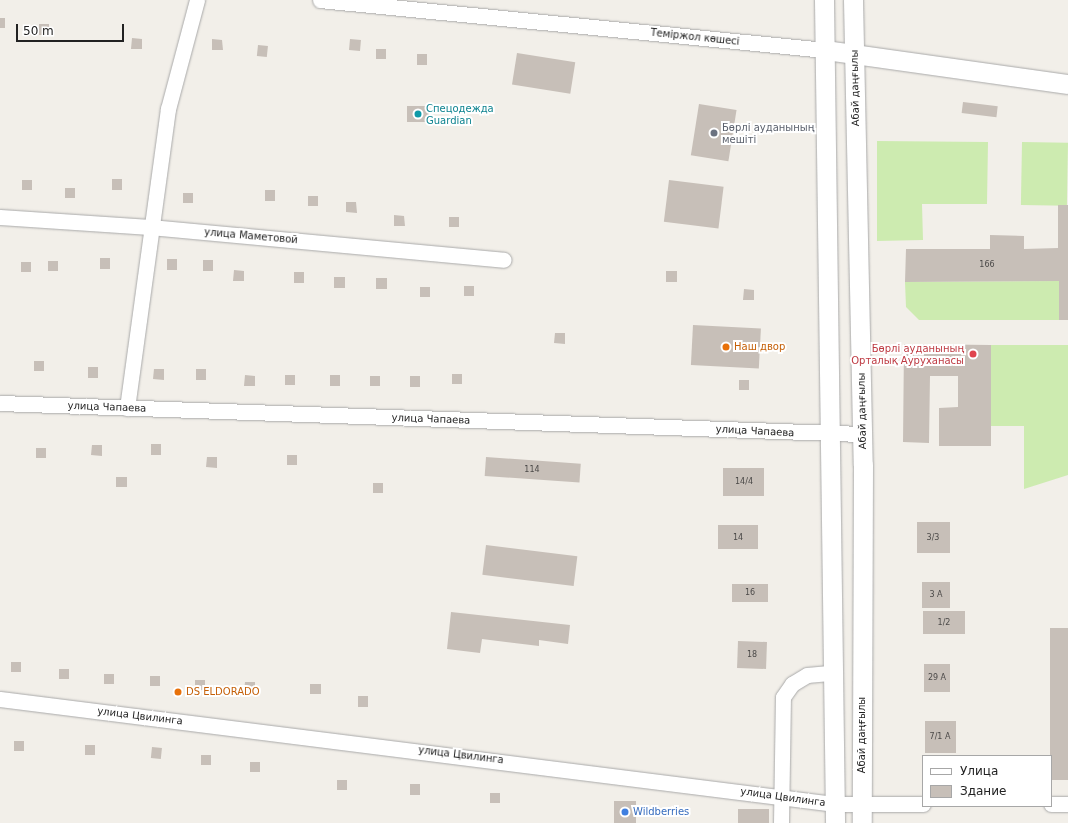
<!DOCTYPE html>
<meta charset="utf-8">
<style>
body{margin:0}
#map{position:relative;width:1068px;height:823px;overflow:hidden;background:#f2efe9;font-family:"DejaVu Sans",sans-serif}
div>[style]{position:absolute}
.grass>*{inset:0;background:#cdebb0;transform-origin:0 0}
.building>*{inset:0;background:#c7bfb8;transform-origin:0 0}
.roads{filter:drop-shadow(0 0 1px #a9a9a9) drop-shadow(0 0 1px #a9a9a9)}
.minor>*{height:15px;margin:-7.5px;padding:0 7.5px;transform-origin:7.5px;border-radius:7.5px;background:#fff}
.tertiary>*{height:19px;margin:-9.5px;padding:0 9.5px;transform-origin:9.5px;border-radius:9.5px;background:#fff}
.dots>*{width:11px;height:11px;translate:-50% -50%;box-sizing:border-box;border:2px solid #fff;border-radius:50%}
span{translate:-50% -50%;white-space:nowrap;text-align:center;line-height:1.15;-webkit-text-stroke:4px #fff;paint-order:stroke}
.number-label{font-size:8px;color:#4b4948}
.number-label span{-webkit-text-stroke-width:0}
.street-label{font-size:10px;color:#222}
.culture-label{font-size:10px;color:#0d838f}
.left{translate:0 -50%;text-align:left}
.worship-label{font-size:10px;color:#5b616d}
.food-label{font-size:10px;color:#c56008}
.health-label{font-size:10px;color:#be3a42}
.right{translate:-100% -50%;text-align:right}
.shop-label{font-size:10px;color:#366cbe}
.legend{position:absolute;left:922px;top:755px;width:130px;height:52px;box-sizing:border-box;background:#fff;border:1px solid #a7a7a7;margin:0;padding:5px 7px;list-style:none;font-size:12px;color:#222}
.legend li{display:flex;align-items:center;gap:8px;height:20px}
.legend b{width:20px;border:1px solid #a7a7a7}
.scale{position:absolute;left:16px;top:24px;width:108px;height:18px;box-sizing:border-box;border:2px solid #222;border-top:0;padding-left:5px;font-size:12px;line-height:14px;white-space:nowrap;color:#222;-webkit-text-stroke:3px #fff;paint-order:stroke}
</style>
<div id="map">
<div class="grass">
<i style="clip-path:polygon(877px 141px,988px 142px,987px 204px,922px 204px,923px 240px,877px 241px)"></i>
<i style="left:1022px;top:142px;width:46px;height:63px;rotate:1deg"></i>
<i style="clip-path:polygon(1059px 281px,1059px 320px,919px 320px,906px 307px,905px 282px)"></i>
<i style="clip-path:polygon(991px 345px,1068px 345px,1068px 475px,1024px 489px,1024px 426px,991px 426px)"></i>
</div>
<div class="building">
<i style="left:0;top:18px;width:5px;height:10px"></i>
<i style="left:39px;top:24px;width:10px;height:11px"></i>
<i style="clip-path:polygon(132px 38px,142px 39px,142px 49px,131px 49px)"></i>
<i style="clip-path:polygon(212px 39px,222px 40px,223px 50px,212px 50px)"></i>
<i style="left:350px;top:39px;width:11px;height:11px;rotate:5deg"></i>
<i style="left:258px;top:45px;width:10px;height:11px;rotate:6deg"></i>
<i style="left:376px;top:49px;width:10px;height:10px"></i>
<i style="left:517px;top:53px;width:59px;height:32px;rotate:9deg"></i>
<i style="left:417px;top:54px;width:10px;height:11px"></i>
<i style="left:963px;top:102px;width:35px;height:11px;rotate:7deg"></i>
<i style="left:699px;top:104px;width:38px;height:52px;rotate:9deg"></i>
<i style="left:407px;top:106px;width:22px;height:16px"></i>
<i style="left:112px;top:179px;width:10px;height:11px"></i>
<i style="left:22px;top:180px;width:10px;height:10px"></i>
<i style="left:669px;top:180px;width:55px;height:42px;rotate:7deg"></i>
<i style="left:65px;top:188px;width:10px;height:10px"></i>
<i style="left:265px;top:190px;width:10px;height:11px"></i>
<i style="left:183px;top:193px;width:10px;height:10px"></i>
<i style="left:308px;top:196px;width:10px;height:10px"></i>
<i style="clip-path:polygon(346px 202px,356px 202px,357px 213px,346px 212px)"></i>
<i style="clip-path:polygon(1058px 205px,1068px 205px,1068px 320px,1059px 320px,1059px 281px,905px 282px,906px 249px,990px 249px,990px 235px,1024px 236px,1024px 249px,1058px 248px)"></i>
<i style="clip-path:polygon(394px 215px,404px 216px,405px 226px,394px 226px)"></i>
<i style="left:449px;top:217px;width:10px;height:10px"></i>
<i style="left:100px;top:258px;width:10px;height:11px"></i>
<i style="left:167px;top:259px;width:10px;height:11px"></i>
<i style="left:203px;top:260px;width:10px;height:11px"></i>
<i style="left:48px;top:261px;width:10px;height:10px"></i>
<i style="left:21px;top:262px;width:10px;height:10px"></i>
<i style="clip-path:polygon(234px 270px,244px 271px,244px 281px,233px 281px)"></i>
<i style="left:666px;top:271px;width:11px;height:11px"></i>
<i style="left:294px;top:272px;width:10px;height:11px"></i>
<i style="left:334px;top:277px;width:11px;height:11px"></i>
<i style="left:376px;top:278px;width:11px;height:11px"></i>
<i style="left:464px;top:286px;width:10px;height:10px"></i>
<i style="left:420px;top:287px;width:10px;height:10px"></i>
<i style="clip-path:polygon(744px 289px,754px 290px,754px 300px,743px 300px)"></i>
<i style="left:693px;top:325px;width:68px;height:40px;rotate:3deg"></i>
<i style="clip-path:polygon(555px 333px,565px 333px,565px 344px,554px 343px)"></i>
<i style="clip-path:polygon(904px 344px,991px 345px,991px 446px,939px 446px,939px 408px,958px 407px,958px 376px,930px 376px,929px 443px,903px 442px)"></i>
<i style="left:34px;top:361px;width:10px;height:10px"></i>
<i style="left:88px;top:367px;width:10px;height:11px"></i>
<i style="clip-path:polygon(154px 369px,164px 369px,164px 380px,153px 379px)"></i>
<i style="left:196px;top:369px;width:10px;height:11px"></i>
<i style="left:452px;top:374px;width:10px;height:10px"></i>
<i style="clip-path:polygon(245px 375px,255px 376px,255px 386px,244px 386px)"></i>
<i style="left:285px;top:375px;width:10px;height:10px"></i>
<i style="left:330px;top:375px;width:10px;height:11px"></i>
<i style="left:370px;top:376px;width:10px;height:10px"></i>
<i style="left:410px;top:376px;width:10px;height:11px"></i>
<i style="left:739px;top:380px;width:10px;height:10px"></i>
<i style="left:151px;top:444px;width:10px;height:11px"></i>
<i style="clip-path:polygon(92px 445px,102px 445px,102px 456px,91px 455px)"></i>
<i style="left:36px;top:448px;width:10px;height:10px"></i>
<i style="left:287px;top:455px;width:10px;height:10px"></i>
<i style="clip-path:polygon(207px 457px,217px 457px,217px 468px,206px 467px)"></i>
<i style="left:486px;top:457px;width:95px;height:19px;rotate:4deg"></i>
<i style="left:723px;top:468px;width:41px;height:28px"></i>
<i style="left:116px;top:477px;width:11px;height:10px"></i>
<i style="left:373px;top:483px;width:10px;height:10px"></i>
<i style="left:917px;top:522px;width:33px;height:31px"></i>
<i style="left:758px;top:525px;width:24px;height:40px;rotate:90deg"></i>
<i style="left:486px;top:545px;width:92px;height:30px;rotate:7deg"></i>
<i style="left:922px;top:582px;width:28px;height:26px"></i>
<i style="left:732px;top:584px;width:36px;height:18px"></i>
<i style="left:965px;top:611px;width:23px;height:42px;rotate:90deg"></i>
<i style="clip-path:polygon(451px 612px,570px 625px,568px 644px,539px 640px,539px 646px,482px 639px,480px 653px,447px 649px)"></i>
<i style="left:1050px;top:628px;width:18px;height:152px"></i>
<i style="left:738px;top:641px;width:29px;height:27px;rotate:2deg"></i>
<i style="left:11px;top:662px;width:10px;height:10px"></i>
<i style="left:924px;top:664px;width:26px;height:28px"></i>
<i style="left:59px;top:669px;width:10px;height:10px"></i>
<i style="left:104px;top:674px;width:10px;height:10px"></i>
<i style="left:150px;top:676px;width:10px;height:10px"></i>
<i style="left:195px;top:680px;width:10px;height:10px"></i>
<i style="clip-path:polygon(245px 682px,255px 682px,255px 693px,244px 692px)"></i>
<i style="left:310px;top:684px;width:11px;height:10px"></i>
<i style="left:358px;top:696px;width:10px;height:11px"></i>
<i style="left:925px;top:721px;width:31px;height:32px"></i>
<i style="left:14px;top:741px;width:10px;height:10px"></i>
<i style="left:85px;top:745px;width:10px;height:10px"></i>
<i style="left:152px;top:747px;width:10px;height:11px;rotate:6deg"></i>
<i style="left:201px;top:755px;width:10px;height:10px"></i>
<i style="left:250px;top:762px;width:10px;height:10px"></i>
<i style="left:337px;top:780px;width:10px;height:10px"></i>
<i style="left:410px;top:784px;width:10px;height:11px"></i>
<i style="left:490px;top:793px;width:10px;height:10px"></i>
<i style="left:614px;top:801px;width:22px;height:22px"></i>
<i style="left:738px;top:809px;width:31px;height:14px"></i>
</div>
<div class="roads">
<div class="minor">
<i style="left:320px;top:0;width:507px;rotate:5.65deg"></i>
<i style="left:0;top:217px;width:150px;rotate:3.8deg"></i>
<i style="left:150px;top:227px;width:355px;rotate:5.3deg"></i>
<i style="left:0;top:403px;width:863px;rotate:2.06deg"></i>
<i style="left:127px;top:408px;width:302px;rotate:-82.2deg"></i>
<i style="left:168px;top:109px;width:113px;rotate:-75.1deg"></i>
<i style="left:0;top:699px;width:842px;rotate:7.17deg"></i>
<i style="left:835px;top:804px;width:88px"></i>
<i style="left:1051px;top:804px;width:17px"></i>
<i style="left:781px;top:823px;width:126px;rotate:-89.1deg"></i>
<i style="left:783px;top:697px;width:16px;rotate:-55deg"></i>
<i style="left:792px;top:684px;width:17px;rotate:-31deg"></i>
<i style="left:807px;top:675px;width:25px;rotate:-5deg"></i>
</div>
<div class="tertiary">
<i style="left:824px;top:0;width:823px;rotate:89.23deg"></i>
<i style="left:853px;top:0;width:465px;rotate:88.8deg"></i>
<i style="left:863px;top:465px;width:358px;rotate:90.2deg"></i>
<i style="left:825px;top:50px;width:245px;rotate:8deg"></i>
</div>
</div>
<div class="dots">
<i style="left:418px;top:114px;background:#0f9aa8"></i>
<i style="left:714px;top:133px;background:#6b7280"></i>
<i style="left:726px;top:347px;background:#e8710a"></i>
<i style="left:973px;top:354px;background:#e0444e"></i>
<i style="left:178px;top:692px;background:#e8710a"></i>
<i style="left:625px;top:812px;background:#3f7fe0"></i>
</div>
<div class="number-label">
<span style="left:987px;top:265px">166</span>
<span style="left:532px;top:470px">114</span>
<span style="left:744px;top:482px">14/4</span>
<span style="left:738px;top:538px">14</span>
<span style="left:933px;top:538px">3/3</span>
<span style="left:750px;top:593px">16</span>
<span style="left:936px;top:595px">3 А</span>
<span style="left:944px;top:623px">1/2</span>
<span style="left:752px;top:655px">18</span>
<span style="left:937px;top:678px">29 А</span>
<span style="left:940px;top:737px">7/1 А</span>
</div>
<div class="street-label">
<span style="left:695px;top:37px;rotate:6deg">Теміржол көшесі</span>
<span style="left:855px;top:88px;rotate:-91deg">Абай даңғылы</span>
<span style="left:251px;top:236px;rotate:5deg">улица Маметовой</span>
<span style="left:107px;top:407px;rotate:2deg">улица Чапаева</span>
<span style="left:862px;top:411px;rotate:-91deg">Абай даңғылы</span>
<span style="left:431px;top:419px;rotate:2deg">улица Чапаева</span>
<span style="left:755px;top:431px;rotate:3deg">улица Чапаева</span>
<span style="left:140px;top:716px;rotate:7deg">улица Цвилинга</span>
<span style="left:862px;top:735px;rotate:-90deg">Абай даңғылы</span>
<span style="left:461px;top:755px;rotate:7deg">улица Цвилинга</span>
<span style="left:783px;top:797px;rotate:8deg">улица Цвилинга</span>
</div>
<div class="culture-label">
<span class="left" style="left:426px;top:114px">Спецодежда<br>Guardian</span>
</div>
<div class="worship-label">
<span class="left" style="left:722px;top:133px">Бөрлі ауданының<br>мешіті</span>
</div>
<div class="food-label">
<span class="left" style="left:734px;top:347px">Наш двор</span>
<span class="left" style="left:186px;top:692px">DS ELDORADO</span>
</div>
<div class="health-label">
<span class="right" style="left:964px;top:354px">Бөрлі ауданының<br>Орталық Ауруханасы</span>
</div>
<div class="shop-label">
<span class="left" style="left:633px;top:812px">Wildberries</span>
</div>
<ul class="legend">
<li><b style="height:5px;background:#fff"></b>Улица</li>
<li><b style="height:11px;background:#c7bfb8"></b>Здание</li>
</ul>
<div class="scale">50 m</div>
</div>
